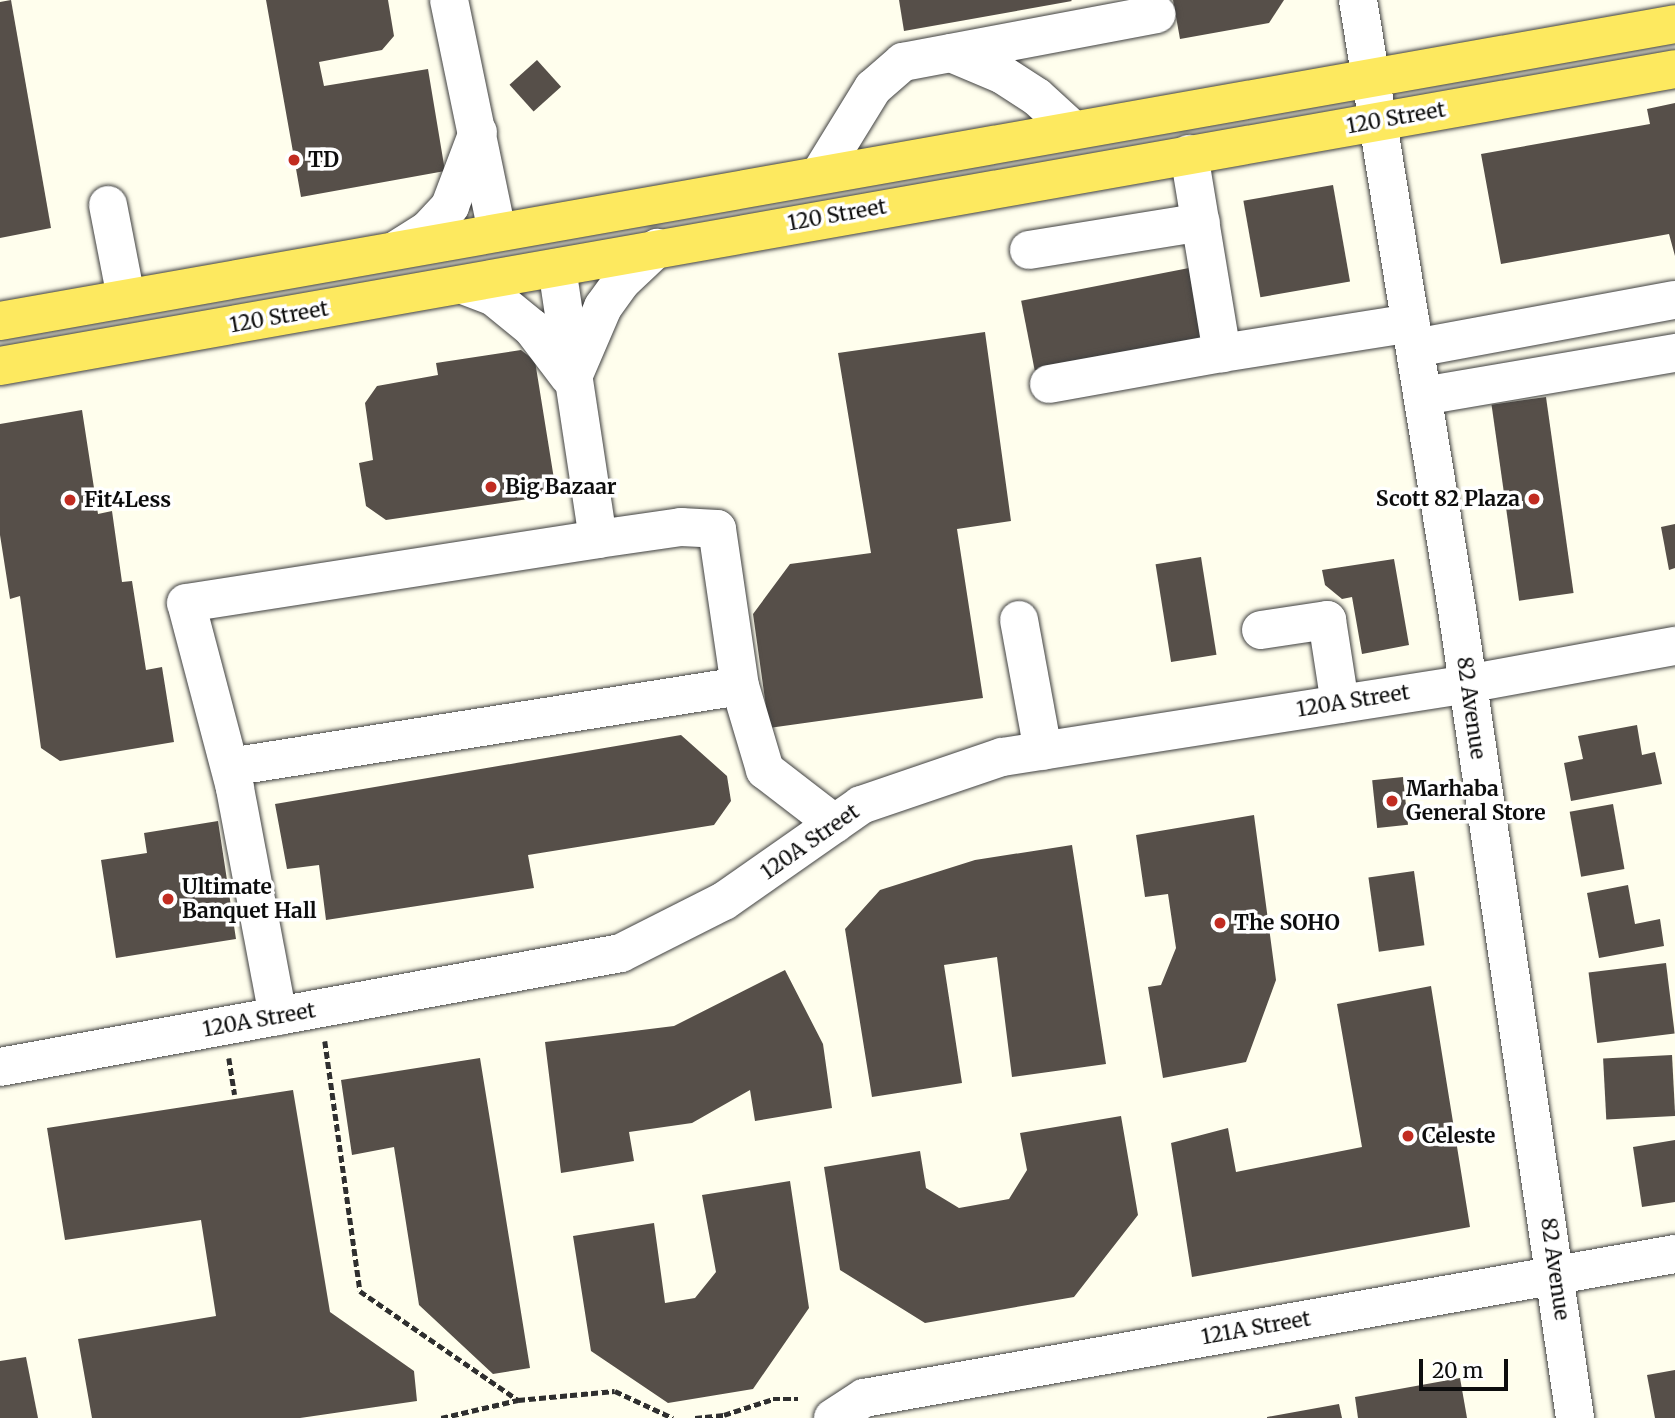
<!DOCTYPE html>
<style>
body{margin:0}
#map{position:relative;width:1675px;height:1418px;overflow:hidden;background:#fffeed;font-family:Merriweather,serif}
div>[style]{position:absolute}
.building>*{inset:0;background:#564f49;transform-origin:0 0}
.path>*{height:4.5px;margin-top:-2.25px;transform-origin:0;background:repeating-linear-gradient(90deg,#2f2f2f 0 7px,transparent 0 10.5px)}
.roads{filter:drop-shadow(0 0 2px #404040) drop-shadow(0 0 2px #404040)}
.minor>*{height:38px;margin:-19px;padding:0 19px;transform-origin:19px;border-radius:19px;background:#fff}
.major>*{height:38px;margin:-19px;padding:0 19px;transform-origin:19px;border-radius:19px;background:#fde95f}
.dots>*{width:19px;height:19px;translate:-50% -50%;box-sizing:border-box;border:4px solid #fff;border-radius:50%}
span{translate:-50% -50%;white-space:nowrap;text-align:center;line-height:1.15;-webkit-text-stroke:7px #fff;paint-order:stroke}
.street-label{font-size:21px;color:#0d0d0d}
.poi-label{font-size:21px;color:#0d0d0d;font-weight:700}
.left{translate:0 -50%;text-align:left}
.right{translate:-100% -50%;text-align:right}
.scale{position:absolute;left:1419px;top:1359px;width:89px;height:32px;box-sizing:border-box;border:4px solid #0d0d0d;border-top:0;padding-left:9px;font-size:21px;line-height:24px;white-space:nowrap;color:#0d0d0d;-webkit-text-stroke:5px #fff;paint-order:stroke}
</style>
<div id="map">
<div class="building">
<i style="clip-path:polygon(11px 0,51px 228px,0 238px,0 2px)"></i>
<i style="clip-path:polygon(266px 0,388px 0,394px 36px,382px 50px,319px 62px,324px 86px,428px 69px,445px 171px,301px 197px)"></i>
<i style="clip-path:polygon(899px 0,1071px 0,1072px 1px,904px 31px)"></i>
<i style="clip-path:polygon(1173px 0,1284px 0,1269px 23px,1180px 39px)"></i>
<i style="left:537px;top:60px;width:36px;height:37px;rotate:48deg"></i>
<i style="clip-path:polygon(1675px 103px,1675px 256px,1669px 234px,1501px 264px,1481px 154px,1650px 124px,1647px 109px)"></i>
<i style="left:1333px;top:185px;width:98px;height:91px;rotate:80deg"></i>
<i style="left:1189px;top:268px;width:76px;height:171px;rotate:79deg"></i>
<i style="clip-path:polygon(985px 332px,1011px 521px,957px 529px,983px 698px,769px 728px,753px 614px,790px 564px,871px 553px,838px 353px)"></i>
<i style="clip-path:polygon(521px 350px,535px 361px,554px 479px,542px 497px,386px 520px,366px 506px,359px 463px,373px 460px,365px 403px,377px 386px,438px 375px,436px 363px)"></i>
<i style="left:1546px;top:397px;width:198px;height:55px;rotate:82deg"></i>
<i style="clip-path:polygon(82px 410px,98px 514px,112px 511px,122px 582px,132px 581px,146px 670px,162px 667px,174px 742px,60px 761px,41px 748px,20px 596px,10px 599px,0 535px,0 424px)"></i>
<i style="clip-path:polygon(1675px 524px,1675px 568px,1669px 570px,1661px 527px)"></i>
<i style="left:1201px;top:557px;width:99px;height:46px;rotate:81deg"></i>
<i style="clip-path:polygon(1394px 559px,1409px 645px,1362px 654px,1352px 597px,1342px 599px,1325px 585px,1322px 570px)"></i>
<i style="clip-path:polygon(1637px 725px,1642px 755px,1655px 752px,1662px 784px,1571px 801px,1564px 763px,1583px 759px,1578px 736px)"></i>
<i style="clip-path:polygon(681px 735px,727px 776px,731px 801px,714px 825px,528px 855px,534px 888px,326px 920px,319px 865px,287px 869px,275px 804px)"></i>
<i style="left:1403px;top:777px;width:48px;height:31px;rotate:84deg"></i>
<i style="left:1613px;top:804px;width:66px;height:44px;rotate:80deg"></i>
<i style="clip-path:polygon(1254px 815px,1276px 980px,1246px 1062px,1163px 1078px,1148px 987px,1161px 985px,1176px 948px,1168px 894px,1145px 897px,1136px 835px)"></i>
<i style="clip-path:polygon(218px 821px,236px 939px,116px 958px,101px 860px,147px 853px,144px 833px)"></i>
<i style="clip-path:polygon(1072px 845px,1106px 1064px,1012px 1077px,997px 957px,944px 965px,962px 1083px,872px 1097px,845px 929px,880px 890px,975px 860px)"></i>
<i style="left:1414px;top:871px;width:75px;height:46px;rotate:82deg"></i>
<i style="clip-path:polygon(1628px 885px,1635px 924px,1660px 919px,1664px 946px,1599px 958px,1587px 893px)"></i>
<i style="left:1666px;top:963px;width:71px;height:78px;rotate:83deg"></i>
<i style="clip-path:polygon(785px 970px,823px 1044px,832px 1108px,755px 1121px,750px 1090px,692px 1123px,629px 1132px,634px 1161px,561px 1173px,545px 1042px,674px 1026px)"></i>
<i style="clip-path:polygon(1431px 986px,1470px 1227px,1192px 1277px,1171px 1143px,1228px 1128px,1236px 1172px,1362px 1147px,1337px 1004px)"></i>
<i style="left:1672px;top:1055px;width:61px;height:69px;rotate:87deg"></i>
<i style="clip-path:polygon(480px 1058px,530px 1368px,493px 1374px,419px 1305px,394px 1147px,352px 1155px,341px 1080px)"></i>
<i style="clip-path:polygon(293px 1090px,330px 1312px,414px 1371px,417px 1401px,300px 1418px,92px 1418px,78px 1339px,216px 1316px,201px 1220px,65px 1240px,47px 1128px)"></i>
<i style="clip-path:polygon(1121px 1116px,1138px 1215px,1074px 1297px,925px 1323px,840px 1270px,824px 1167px,920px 1151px,926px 1188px,959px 1208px,1009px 1199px,1027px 1170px,1020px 1133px)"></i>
<i style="clip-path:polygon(1675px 1140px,1675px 1202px,1642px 1207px,1633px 1147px)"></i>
<i style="clip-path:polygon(790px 1181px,809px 1308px,753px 1389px,668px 1403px,591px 1351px,573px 1236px,654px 1223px,665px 1303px,695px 1298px,716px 1272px,702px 1195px)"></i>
<i style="clip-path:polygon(26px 1357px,38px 1418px,0 1418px,0 1361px)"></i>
<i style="clip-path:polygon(1675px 1370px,1675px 1418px,1655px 1418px,1647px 1375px)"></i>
<i style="clip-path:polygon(1460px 1378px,1467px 1418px,1358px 1418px,1355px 1397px)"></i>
<i style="clip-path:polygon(1339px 1404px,1342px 1418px,1267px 1418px,1267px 1417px)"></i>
</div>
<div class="path">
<i style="left:325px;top:1041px;width:252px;rotate:82deg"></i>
<i style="left:360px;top:1291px;width:192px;rotate:34.6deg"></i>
<i style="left:518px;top:1400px;width:97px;rotate:-5.3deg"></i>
<i style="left:615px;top:1391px;width:64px;rotate:25deg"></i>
<i style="left:229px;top:1058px;width:37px;rotate:81deg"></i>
<i style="left:441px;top:1418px;width:79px;rotate:-13.2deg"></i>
<i style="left:695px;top:1418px;width:29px;rotate:-6deg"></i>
<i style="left:724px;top:1415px;width:52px;rotate:-18.1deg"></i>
<i style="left:773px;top:1399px;width:25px"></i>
</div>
<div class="roads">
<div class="minor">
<i style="left:449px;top:0;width:237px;rotate:78.3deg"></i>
<i style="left:1358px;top:0;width:617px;rotate:80.77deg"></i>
<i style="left:1457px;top:609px;width:818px;rotate:81.7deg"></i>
<i style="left:951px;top:53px;width:56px;rotate:22.9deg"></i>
<i style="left:1003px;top:75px;width:40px;rotate:32.9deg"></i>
<i style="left:1037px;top:97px;width:47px;rotate:42.4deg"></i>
<i style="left:1189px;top:154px;width:202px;rotate:80.6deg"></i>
<i style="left:1222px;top:353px;width:191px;rotate:-9deg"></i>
<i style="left:820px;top:174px;width:101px;rotate:-58.4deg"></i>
<i style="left:873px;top:88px;width:40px;rotate:-41deg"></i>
<i style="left:903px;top:62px;width:258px;rotate:-10.7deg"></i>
<i style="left:108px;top:205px;width:95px;rotate:79deg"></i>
<i style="left:396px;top:250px;width:36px;rotate:-32deg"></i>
<i style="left:427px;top:231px;width:34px;rotate:-47deg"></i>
<i style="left:450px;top:206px;width:79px;rotate:-69.3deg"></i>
<i style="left:1029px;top:250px;width:174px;rotate:-9.2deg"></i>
<i style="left:557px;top:268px;width:274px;rotate:81.4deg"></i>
<i style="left:598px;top:539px;width:84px;rotate:-8.2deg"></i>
<i style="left:681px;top:527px;width:36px;rotate:3deg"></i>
<i style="left:717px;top:529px;width:159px;rotate:81.7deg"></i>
<i style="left:740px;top:686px;width:88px;rotate:73.4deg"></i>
<i style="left:765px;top:770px;width:88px;rotate:37.6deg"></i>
<i style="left:463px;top:285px;width:33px;rotate:21deg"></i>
<i style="left:494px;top:297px;width:49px;rotate:39.2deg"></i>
<i style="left:532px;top:328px;width:61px;rotate:52.9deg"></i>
<i style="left:1415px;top:348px;width:264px;rotate:-10.5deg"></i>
<i style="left:573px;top:377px;width:76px;rotate:-66.8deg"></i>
<i style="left:603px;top:307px;width:31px;rotate:-54deg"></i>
<i style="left:621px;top:282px;width:50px;rotate:-43.4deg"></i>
<i style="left:1049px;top:384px;width:176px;rotate:-10.2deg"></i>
<i style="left:1423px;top:396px;width:256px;rotate:-9.7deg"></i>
<i style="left:1019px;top:620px;width:133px;rotate:79.6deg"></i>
<i style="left:1261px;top:630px;width:67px;rotate:-8.6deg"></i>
<i style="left:1327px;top:620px;width:85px;rotate:81.2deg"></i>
<i style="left:230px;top:767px;width:516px;rotate:-9.02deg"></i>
<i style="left:278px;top:1016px;width:232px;rotate:-100.7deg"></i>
<i style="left:235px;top:788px;width:191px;rotate:-104.8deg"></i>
<i style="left:186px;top:603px;width:417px;rotate:-8.8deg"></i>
<i style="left:0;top:1067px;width:631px;rotate:-10.4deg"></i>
<i style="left:621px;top:953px;width:115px;rotate:-26.8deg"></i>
<i style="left:724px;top:901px;width:167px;rotate:-35deg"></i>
<i style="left:861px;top:805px;width:149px;rotate:-18.8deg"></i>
<i style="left:1002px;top:757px;width:471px;rotate:-8.9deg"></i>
<i style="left:1467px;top:684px;width:211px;rotate:-10.4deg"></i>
<i style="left:833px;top:1418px;width:37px;rotate:-33deg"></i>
<i style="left:864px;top:1398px;width:824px;rotate:-10.07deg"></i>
</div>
<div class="major">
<i style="left:0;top:321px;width:1701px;rotate:-10.05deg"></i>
<i style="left:0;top:366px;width:1701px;rotate:-10.05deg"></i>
</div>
</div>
<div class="dots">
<i style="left:294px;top:160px;background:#c12c21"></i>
<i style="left:491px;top:487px;background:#c12c21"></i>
<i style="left:1534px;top:499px;background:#c12c21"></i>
<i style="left:70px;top:500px;background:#c12c21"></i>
<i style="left:1392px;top:801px;background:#c12c21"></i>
<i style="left:168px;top:899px;background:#c12c21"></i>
<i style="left:1220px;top:923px;background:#c12c21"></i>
<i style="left:1408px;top:1136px;background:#c12c21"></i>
</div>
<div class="street-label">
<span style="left:1396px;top:118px;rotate:-10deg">120 Street</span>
<span style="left:837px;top:215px;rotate:-10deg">120 Street</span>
<span style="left:279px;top:317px;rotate:-10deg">120 Street</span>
<span style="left:1353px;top:701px;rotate:-9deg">120A Street</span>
<span style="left:1471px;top:708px;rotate:82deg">82 Avenue</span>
<span style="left:810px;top:842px;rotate:-35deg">120A Street</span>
<span style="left:259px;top:1020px;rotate:-10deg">120A Street</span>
<span style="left:1555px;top:1269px;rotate:82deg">82 Avenue</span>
<span style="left:1256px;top:1328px;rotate:-10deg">121A Street</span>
</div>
<div class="poi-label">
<span class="left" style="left:308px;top:160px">TD</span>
<span class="left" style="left:505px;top:487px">Big Bazaar</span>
<span class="right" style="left:1520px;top:499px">Scott 82 Plaza</span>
<span class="left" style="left:84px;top:500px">Fit4Less</span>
<span class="left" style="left:1406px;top:801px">Marhaba<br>General Store</span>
<span class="left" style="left:182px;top:899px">Ultimate<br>Banquet Hall</span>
<span class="left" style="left:1234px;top:923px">The SOHO</span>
<span class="left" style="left:1422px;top:1136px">Celeste</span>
</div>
<div class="scale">20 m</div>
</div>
